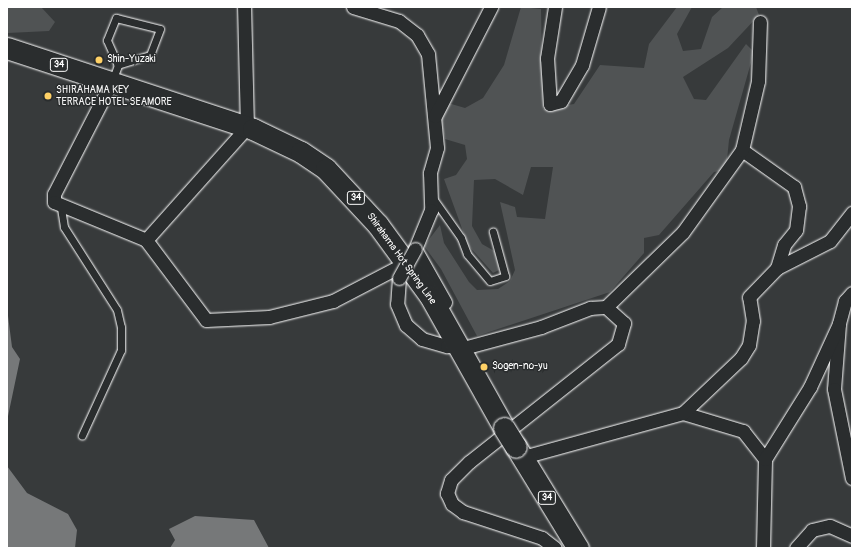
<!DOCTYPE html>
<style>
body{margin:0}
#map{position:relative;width:859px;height:555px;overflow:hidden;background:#373a3b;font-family:Pangolin,sans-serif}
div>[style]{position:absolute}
.green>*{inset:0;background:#505354}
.water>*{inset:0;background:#767879}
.roads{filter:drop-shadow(0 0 1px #fff) drop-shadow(0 0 1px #fff)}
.service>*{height:7px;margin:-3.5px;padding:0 3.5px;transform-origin:3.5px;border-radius:3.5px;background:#2a2d2e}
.minor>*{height:13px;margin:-6.5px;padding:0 6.5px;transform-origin:6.5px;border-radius:6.5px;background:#2a2d2e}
.primary>*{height:21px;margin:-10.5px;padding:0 10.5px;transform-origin:10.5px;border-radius:10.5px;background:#2a2d2e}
.bridges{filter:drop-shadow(0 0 1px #fff) drop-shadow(0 0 1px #fff)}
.minor-bridge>*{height:13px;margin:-6.5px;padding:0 6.5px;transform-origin:6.5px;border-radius:6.5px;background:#2a2d2e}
.primary-bridge>*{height:21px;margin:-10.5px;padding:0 10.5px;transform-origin:10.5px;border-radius:10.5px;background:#2a2d2e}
.dots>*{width:11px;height:11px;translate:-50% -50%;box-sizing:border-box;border:2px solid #2a2d2e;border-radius:50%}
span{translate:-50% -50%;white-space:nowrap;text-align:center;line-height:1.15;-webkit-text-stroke:3px #2a2d2e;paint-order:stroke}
.shield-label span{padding:1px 3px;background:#2a2d2e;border:1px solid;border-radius:3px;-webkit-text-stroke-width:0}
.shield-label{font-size:9px;color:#fff;font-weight:700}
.poi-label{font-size:10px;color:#fff}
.left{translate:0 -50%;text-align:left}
.street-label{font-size:10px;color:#fff}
.frame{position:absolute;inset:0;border:8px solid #fff;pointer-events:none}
</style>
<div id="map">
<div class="green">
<i style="clip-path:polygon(7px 7px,41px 7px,55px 22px,49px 31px,8px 33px)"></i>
<i style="clip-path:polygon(521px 7px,541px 9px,543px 109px,574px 104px,600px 65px,644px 68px,649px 44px,677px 7px,692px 7px,677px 34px,683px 51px,701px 49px,712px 17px,723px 7px,756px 7px,759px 15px,728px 48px,683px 77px,694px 99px,706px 100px,746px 44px,754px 52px,729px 140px,726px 170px,714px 172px,659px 235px,644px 238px,644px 253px,610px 292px,477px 336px,441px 269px,424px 246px,440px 225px,444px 243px,469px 282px,477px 290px,498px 289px,510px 281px,515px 270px,500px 202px,515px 207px,517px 217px,545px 219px,553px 167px,531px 167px,523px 195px,495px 179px,474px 180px,472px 226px,482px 244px,496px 252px,499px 270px,493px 273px,468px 245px,444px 179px,456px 175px,467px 159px,465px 145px,445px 139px,441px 118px,448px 103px,465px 108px,483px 98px,504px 65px)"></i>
</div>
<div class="water">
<i style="clip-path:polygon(7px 308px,12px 347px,20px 359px,7px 421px)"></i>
<i style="clip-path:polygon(7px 466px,27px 493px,68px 514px,77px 530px,75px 548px,7px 548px)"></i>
<i style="clip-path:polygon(195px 516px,254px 520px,269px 548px,170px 548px,175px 540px,169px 529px)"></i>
</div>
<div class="roads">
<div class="service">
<i style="left:112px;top:81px;width:17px;rotate:-69deg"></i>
<i style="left:118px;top:65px;width:27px;rotate:-114deg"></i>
<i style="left:107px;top:40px;width:24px;rotate:-68deg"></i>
<i style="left:116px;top:18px;width:45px;rotate:14deg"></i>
<i style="left:160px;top:29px;width:28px;rotate:111deg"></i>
<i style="left:150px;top:55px;width:34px;rotate:163deg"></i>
<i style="left:432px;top:197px;width:50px;rotate:54.7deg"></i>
<i style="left:461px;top:238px;width:17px;rotate:69deg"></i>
<i style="left:467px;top:254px;width:35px;rotate:50deg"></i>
<i style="left:490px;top:281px;width:16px;rotate:-18deg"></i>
<i style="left:505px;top:276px;width:46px;rotate:-105.3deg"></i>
<i style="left:61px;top:208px;width:19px;rotate:81deg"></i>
<i style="left:64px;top:227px;width:98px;rotate:57.4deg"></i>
<i style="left:117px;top:310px;width:17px;rotate:77deg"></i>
<i style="left:121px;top:327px;width:23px;rotate:90deg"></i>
<i style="left:121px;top:350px;width:94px;rotate:114.6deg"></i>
</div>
<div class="minor">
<i style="left:353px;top:7px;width:48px;rotate:16.9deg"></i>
<i style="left:399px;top:21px;width:23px;rotate:38deg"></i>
<i style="left:417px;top:35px;width:22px;rotate:60deg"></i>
<i style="left:428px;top:54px;width:94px;rotate:84.5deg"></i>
<i style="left:437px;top:148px;width:26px;rotate:106deg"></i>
<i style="left:430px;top:173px;width:37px;rotate:88deg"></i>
<i style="left:431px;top:210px;width:42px;rotate:112.3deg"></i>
<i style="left:415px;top:249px;width:61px;rotate:60.5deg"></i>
<i style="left:555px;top:7px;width:52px;rotate:98.9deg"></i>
<i style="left:547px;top:58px;width:46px;rotate:86.3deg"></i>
<i style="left:550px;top:104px;width:11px;rotate:-15deg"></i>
<i style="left:561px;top:101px;width:42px;rotate:-59.7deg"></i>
<i style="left:582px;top:65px;width:60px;rotate:-73.7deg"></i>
<i style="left:111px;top:83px;width:125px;rotate:117.2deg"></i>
<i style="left:54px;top:194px;width:8px;rotate:90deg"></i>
<i style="left:54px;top:202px;width:100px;rotate:22.4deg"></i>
<i style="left:146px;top:240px;width:100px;rotate:53.1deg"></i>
<i style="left:206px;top:320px;width:63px;rotate:-2.7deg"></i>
<i style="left:269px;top:317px;width:66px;rotate:-14deg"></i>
<i style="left:333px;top:301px;width:80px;rotate:-27.5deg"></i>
<i style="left:435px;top:116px;width:123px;rotate:-62.8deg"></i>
<i style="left:742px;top:150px;width:64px;rotate:35.4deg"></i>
<i style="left:794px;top:187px;width:20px;rotate:75deg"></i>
<i style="left:799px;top:206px;width:24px;rotate:97deg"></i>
<i style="left:796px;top:230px;width:19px;rotate:129deg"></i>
<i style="left:784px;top:245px;width:24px;rotate:107deg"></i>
<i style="left:146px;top:240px;width:152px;rotate:-48.2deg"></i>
<i style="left:247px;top:127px;width:120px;rotate:-91.4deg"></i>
<i style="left:399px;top:278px;width:26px;rotate:94deg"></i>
<i style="left:397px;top:304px;width:23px;rotate:67deg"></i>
<i style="left:406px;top:325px;width:21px;rotate:41deg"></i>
<i style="left:422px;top:339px;width:26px;rotate:16deg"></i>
<i style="left:447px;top:346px;width:20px;rotate:3deg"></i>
<i style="left:467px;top:347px;width:77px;rotate:-15.1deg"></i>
<i style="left:541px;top:327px;width:53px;rotate:-21.2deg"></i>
<i style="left:590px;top:308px;width:16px;rotate:-4deg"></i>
<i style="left:606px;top:307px;width:24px;rotate:42deg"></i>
<i style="left:624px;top:323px;width:22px;rotate:106deg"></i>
<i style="left:618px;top:344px;width:190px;rotate:141.6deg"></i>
<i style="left:469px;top:462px;width:25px;rotate:135deg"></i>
<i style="left:451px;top:480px;width:14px;rotate:107deg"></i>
<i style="left:447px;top:493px;width:12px;rotate:66deg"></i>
<i style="left:452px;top:504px;width:14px;rotate:36deg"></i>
<i style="left:463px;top:512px;width:83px;rotate:18.2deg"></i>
<i style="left:542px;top:538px;width:16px;rotate:38deg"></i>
<i style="left:852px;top:293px;width:11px;rotate:131deg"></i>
<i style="left:845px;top:301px;width:24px;rotate:105deg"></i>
<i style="left:839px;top:324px;width:65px;rotate:94.4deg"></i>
<i style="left:834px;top:389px;width:91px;rotate:78.6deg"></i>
<i style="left:606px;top:307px;width:107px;rotate:-44.2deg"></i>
<i style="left:683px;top:232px;width:101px;rotate:-54.3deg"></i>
<i style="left:742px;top:150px;width:71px;rotate:-76.9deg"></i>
<i style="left:758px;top:81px;width:59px;rotate:-88.1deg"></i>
<i style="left:683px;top:413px;width:63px;rotate:16.7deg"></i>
<i style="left:743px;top:431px;width:36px;rotate:52deg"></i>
<i style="left:523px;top:457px;width:166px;rotate:-15.4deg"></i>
<i style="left:683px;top:413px;width:80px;rotate:-43.5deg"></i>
<i style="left:741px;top:358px;width:15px;rotate:-58deg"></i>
<i style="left:749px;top:345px;width:24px;rotate:-81deg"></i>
<i style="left:753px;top:321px;width:24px;rotate:-99deg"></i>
<i style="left:749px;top:297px;width:40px;rotate:-46deg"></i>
<i style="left:777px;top:268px;width:59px;rotate:-27deg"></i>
<i style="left:830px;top:241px;width:36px;rotate:-52deg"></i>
<i style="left:763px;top:548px;width:89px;rotate:-88.7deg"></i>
<i style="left:765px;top:459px;width:85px;rotate:-58deg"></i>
<i style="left:810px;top:387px;width:69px;rotate:-65.3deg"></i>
<i style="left:796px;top:548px;width:24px;rotate:-48deg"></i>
<i style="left:812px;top:530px;width:18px;rotate:-13deg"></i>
<i style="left:830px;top:526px;width:24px;rotate:24deg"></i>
</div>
<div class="primary">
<i style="left:7px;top:48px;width:259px;rotate:18.2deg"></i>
<i style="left:253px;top:129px;width:53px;rotate:25.6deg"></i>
<i style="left:301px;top:152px;width:30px;rotate:34deg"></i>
<i style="left:326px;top:169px;width:76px;rotate:47.1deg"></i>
<i style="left:378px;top:225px;width:88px;rotate:53.8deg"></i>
<i style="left:430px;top:296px;width:151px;rotate:60.7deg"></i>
<i style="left:516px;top:447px;width:119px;rotate:58.5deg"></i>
</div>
</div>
<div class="bridges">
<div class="minor-bridge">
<i style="left:399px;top:278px;width:33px;rotate:-61deg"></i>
</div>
<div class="primary-bridge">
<i style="left:504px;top:428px;width:22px;rotate:58deg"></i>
</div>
</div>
<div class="dots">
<i style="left:99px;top:60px;background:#ffd166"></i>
<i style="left:48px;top:96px;background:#ffd166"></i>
<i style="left:484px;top:367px;background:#ffd166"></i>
</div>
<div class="shield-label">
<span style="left:59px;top:65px">34</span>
<span style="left:356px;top:198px">34</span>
<span style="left:547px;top:498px">34</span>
</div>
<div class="poi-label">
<span class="left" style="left:107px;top:60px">Shin-Yuzaki</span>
<span class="left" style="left:56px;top:96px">SHIRAHAMA KEY<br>TERRACE HOTEL SEAMORE</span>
<span class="left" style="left:492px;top:367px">Sogen-no-yu</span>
</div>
<div class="street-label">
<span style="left:401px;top:259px;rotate:54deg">Shirahama Hot Spring Line</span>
</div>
<div class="frame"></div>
</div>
